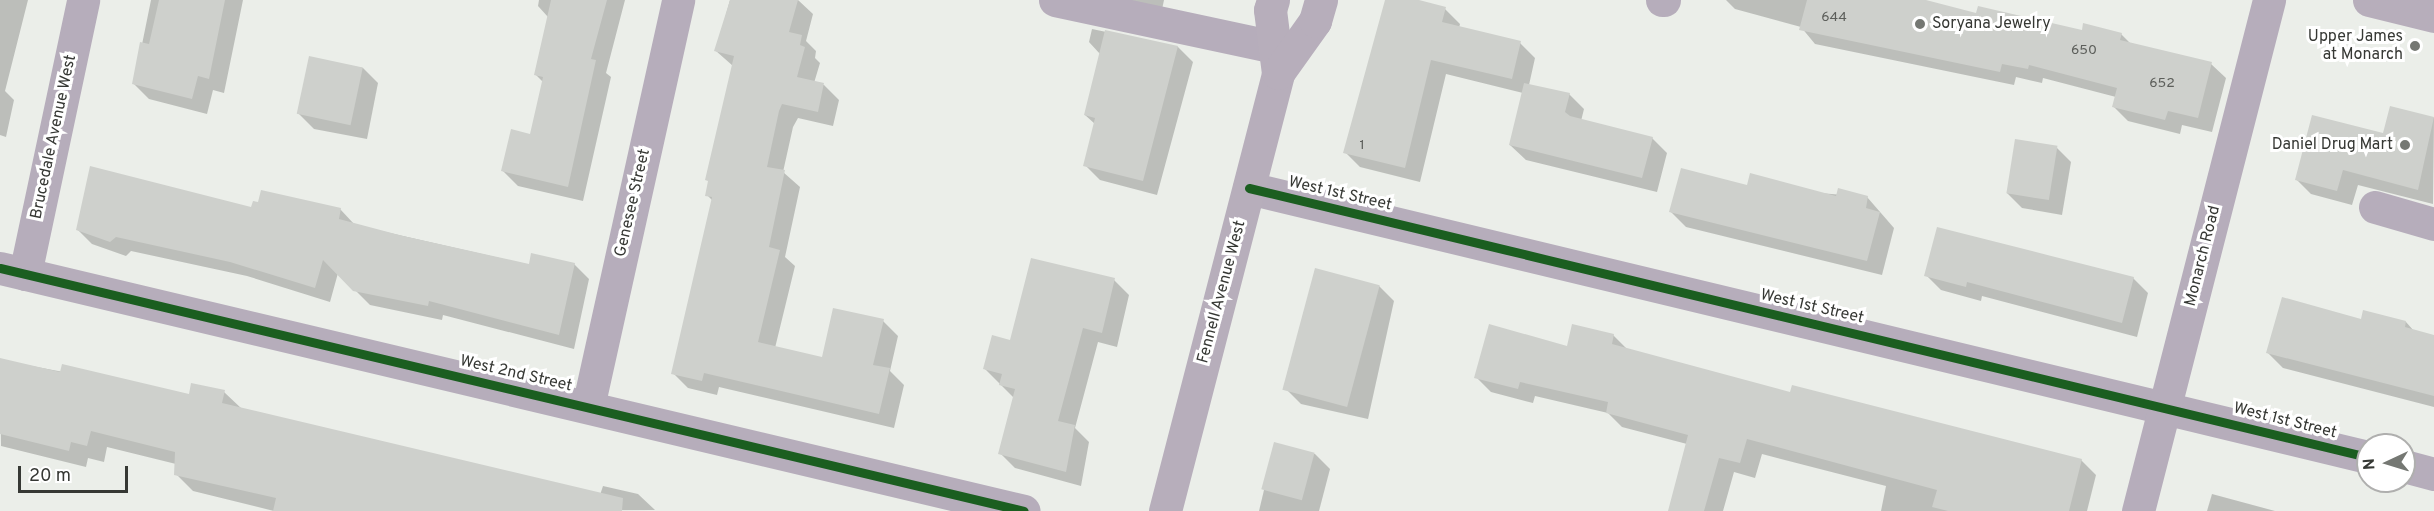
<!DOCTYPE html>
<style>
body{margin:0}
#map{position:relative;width:2434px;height:511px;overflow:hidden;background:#ebeee9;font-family:Overpass,sans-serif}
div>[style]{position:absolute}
.shadow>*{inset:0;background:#0003}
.building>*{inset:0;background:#ced0cc;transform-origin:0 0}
.minor>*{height:33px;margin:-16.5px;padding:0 16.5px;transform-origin:16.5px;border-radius:16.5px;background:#b6adbb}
.major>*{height:33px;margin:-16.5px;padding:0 16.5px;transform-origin:16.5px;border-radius:16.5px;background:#b7aebb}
.cycleway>*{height:9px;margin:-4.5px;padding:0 4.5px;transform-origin:4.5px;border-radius:4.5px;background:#1b5e20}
.dots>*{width:16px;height:16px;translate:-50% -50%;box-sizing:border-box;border:3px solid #fff;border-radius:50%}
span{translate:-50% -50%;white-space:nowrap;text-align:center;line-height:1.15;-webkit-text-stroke:6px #fff;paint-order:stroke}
.number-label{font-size:14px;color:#5c5e5a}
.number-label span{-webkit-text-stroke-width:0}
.poi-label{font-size:16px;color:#363834}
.left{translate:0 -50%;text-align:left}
.right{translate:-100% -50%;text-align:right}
.street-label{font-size:16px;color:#363834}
.north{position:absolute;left:2356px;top:433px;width:60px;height:60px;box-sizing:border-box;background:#fff;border:2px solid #afafae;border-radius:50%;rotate:266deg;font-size:16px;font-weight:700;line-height:24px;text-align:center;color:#363834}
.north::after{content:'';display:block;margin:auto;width:21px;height:27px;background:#757873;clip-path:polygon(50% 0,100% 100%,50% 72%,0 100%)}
.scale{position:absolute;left:18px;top:466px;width:110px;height:27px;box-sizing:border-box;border:3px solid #363834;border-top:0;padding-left:8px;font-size:18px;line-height:21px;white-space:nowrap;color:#363834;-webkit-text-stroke:4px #fff;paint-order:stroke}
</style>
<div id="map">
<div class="shadow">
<i style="clip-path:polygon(0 0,28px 0,5px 91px,14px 100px,6px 137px,0 135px)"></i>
<i style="clip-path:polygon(151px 0,243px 0,224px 93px,213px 90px,207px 114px,149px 99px,134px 84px)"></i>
<i style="clip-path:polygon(539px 0,625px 0,606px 73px,611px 77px,583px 201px,518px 186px,503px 171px,531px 135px,543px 82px,535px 74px,548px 17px,538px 6px)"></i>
<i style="clip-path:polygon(730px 0,798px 0,813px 14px,806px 41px,816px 51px,815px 58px,820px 63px,814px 83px,824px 85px,839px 100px,833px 126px,798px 118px,793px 127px,783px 172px,800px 187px,785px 257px,795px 266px,775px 348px,823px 359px,883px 321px,898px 336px,890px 371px,904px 385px,894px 428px,719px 387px,717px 395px,688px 388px,673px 373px,713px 201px,707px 195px,733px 66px,716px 51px)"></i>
<i style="clip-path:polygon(1111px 0,1164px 0,1160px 19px)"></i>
<i style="clip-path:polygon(1387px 0,1413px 0,1445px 9px,1460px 24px,1459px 28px,1520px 43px,1535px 58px,1529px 85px,1569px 94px,1584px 109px,1581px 121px,1652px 138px,1667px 153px,1657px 192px,1526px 160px,1510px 145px,1523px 93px,1446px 74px,1420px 182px,1360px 167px,1345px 152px)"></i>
<i style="clip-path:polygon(1726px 0,1921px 0,1977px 15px,2083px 32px,2121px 34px,2131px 44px,2211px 64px,2226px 78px,2212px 132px,2182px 125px,2180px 134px,2128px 121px,2113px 106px,2116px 97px,2043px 78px,2042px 83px,2016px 77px,2014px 85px,1815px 44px,1801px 27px,1735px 9px)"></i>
<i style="clip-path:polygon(1092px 29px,1178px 47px,1193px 62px,1157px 195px,1100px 180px,1085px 165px,1095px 124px,1085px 115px,1100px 54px,1089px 42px)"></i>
<i style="clip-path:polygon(310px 58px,363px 68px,378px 83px,367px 139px,314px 129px,299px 114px)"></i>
<i style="clip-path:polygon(2391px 107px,2434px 118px,2433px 204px,2358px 185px,2352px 205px,2311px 194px,2296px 179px,2384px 135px)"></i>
<i style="clip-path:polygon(2056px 147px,2071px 162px,2062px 215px,2022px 208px,2007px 193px)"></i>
<i style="clip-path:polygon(1748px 187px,1867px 197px,1894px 228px,1882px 275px,1686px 227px,1671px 212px)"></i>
<i style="clip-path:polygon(252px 209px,340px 209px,355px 225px,530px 265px,574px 264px,589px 279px,574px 349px,443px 315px,442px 320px,370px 305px,338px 273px,330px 302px,247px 276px,131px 251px,126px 256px,92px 244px,77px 229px)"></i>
<i style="clip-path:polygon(1926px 275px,2133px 278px,2148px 293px,2137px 337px,1982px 296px,1981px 301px,1941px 290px)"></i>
<i style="clip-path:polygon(1114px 280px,1129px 295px,1117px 347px,1098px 342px,1075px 428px,1089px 442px,1081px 486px,1015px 468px,1000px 453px,1014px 398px,985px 369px,1011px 342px)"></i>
<i style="clip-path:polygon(1379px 286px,1394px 301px,1368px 419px,1301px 404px,1286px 389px)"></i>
<i style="clip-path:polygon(2362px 320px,2406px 322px,2414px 331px,2434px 336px,2434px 407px,2283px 368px,2268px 353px)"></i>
<i style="clip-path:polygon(1613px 335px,1628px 350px,1791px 394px,2081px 460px,2096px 475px,2087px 511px,1881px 511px,1886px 486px,1762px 454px,1755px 478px,1734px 472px,1723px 511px,1669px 511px,1687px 444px,1622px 427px,1608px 413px,1535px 396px,1533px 403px,1491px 392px,1476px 377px)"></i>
<i style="clip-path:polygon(0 360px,190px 396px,224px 392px,242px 409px,600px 495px,603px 486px,638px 494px,655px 510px,274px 511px,193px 491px,176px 474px,176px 464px,107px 447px,104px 462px,88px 458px,86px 467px,1px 446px)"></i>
<i style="clip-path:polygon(1275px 444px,1315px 454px,1330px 469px,1319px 511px,1259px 511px)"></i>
<i style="clip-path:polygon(2212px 494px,2275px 511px,2207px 511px)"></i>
</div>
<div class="building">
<i style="clip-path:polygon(159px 0,225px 0,209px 79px,198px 76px,192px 99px,132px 84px,140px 42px,149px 44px)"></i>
<i style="clip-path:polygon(551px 0,607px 0,591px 59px,596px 60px,568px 187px,501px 171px,511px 129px,530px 134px,543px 77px,534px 75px)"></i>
<i style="clip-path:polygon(730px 0,798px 0,789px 32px,802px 35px,800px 45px,805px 47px,797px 77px,824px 83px,818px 112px,782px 104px,779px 111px,767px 167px,785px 170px,769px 247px,780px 250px,758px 342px,822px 357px,833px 308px,884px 319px,873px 365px,890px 368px,879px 414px,704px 373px,702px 381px,671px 374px,712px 197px,705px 196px,708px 181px,705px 180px,734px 56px,714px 51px)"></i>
<i style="clip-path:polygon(1385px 0,1419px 0,1446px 7px,1442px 22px,1521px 41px,1512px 79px,1431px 60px,1405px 168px,1343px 153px)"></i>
<i style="clip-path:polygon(1807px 0,1926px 0,1976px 13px,1978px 6px,2082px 30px,2083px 23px,2122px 33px,2120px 40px,2212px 62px,2198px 118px,2168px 111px,2165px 120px,2112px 107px,2117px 88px,2029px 65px,2028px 69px,2002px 64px,2000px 72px,1799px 30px)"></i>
<i style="clip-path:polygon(1105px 30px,1178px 46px,1143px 181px,1083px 166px,1095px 118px,1084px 115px)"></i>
<i style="left:309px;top:56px;width:55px;height:59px;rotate:12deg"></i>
<i style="clip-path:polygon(1524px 83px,1570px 93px,1565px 112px,1570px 116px,1653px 137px,1642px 178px,1509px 145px)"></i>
<i style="clip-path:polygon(2390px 106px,2434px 117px,2418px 190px,2343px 170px,2337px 191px,2295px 180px,2312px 115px,2383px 133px)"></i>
<i style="left:2015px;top:139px;width:43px;height:55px;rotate:9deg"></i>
<i style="clip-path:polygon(90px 166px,251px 207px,253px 201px,258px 202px,261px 190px,341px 208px,339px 219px,403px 236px,529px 264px,531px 253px,575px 263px,559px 335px,429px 301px,428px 306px,353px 291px,323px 260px,315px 288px,230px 262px,116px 237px,110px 242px,76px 230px)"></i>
<i style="clip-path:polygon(1681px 168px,1747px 185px,1750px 173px,1836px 196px,1838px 188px,1868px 196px,1866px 208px,1880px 212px,1867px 261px,1669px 212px)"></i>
<i style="clip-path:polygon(1937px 227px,2134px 277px,2122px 323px,1967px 282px,1966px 287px,1924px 276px)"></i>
<i style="clip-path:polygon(1031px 258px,1115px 278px,1102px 333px,1083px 328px,1058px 421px,1075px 425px,1066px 472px,998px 454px,1015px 389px,999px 385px,1002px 374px,983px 369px,992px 335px,1010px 340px)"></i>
<i style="left:1315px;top:268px;width:67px;height:126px;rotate:15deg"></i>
<i style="clip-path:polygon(2282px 297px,2361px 319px,2363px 310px,2406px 321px,2405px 327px,2434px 335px,2434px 396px,2266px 353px)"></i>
<i style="clip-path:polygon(1489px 324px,1567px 346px,1572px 324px,1614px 334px,1612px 344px,1790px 392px,1792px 385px,2082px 459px,2069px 511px,1948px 511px,1932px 507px,1937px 490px,1747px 439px,1740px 463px,1719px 458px,1704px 511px,1668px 511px,1688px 435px,1606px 413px,1608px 402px,1520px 382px,1518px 389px,1474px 378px)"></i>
<i style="clip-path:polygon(0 358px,60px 372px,62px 364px,189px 394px,191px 383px,225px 390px,222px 403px,623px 498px,622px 511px,273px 511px,276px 498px,174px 475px,175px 452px,91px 431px,87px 446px,71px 442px,69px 451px,0 434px)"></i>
<i style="left:1274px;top:442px;width:42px;height:49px;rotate:15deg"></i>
</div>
<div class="minor">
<i style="left:1055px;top:0;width:224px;rotate:12.1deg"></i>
<i style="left:1662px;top:0;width:2px"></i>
<i style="left:1249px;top:188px;width:1151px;rotate:13.52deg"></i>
<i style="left:2375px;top:207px;width:61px;rotate:16.1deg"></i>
<i style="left:0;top:268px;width:1052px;rotate:13.35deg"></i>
<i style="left:25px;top:274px;width:280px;rotate:-78deg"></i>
<i style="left:588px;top:407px;width:417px;rotate:-77.5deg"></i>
<i style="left:2404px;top:466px;width:31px;rotate:15deg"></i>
<i style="left:2138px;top:511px;width:528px;rotate:-75.62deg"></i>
</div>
<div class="major">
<i style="left:1273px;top:0;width:10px;rotate:107deg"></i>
<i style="left:1270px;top:10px;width:64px;rotate:82.8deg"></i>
<i style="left:2369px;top:0;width:67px;rotate:13.8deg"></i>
<i style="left:1165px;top:511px;width:452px;rotate:-75.5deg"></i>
<i style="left:1278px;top:73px;width:64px;rotate:-54.6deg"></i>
<i style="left:1315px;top:21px;width:22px;rotate:-74deg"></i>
</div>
<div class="cycleway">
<i style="left:1249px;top:188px;width:1151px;rotate:13.52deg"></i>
<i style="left:0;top:268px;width:1052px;rotate:13.35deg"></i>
</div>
<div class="dots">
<i style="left:1920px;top:24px;background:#757873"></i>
<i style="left:2415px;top:46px;background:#757873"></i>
<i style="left:2405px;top:145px;background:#757873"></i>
</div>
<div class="number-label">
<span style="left:1834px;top:18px">644</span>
<span style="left:2084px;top:51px">650</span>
<span style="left:2162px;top:84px">652</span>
<span style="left:1362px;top:146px">1</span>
</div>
<div class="poi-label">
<span class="left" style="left:1932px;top:24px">Soryana Jewelry</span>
<span class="right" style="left:2403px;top:46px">Upper James<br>at Monarch</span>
<span class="right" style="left:2393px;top:145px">Daniel Drug Mart</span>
</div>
<div class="street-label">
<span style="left:54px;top:137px;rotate:-78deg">Brucedale Avenue West</span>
<span style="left:1340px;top:194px;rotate:13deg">West 1st Street</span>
<span style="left:633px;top:203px;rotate:-77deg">Genesee Street</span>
<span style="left:2203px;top:256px;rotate:-76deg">Monarch Road</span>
<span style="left:1222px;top:292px;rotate:-75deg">Fennell Avenue West</span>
<span style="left:1812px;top:307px;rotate:13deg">West 1st Street</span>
<span style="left:516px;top:374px;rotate:13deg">West 2nd Street</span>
<span style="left:2285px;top:421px;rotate:14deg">West 1st Street</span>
</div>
<div class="north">N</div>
<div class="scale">20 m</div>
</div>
